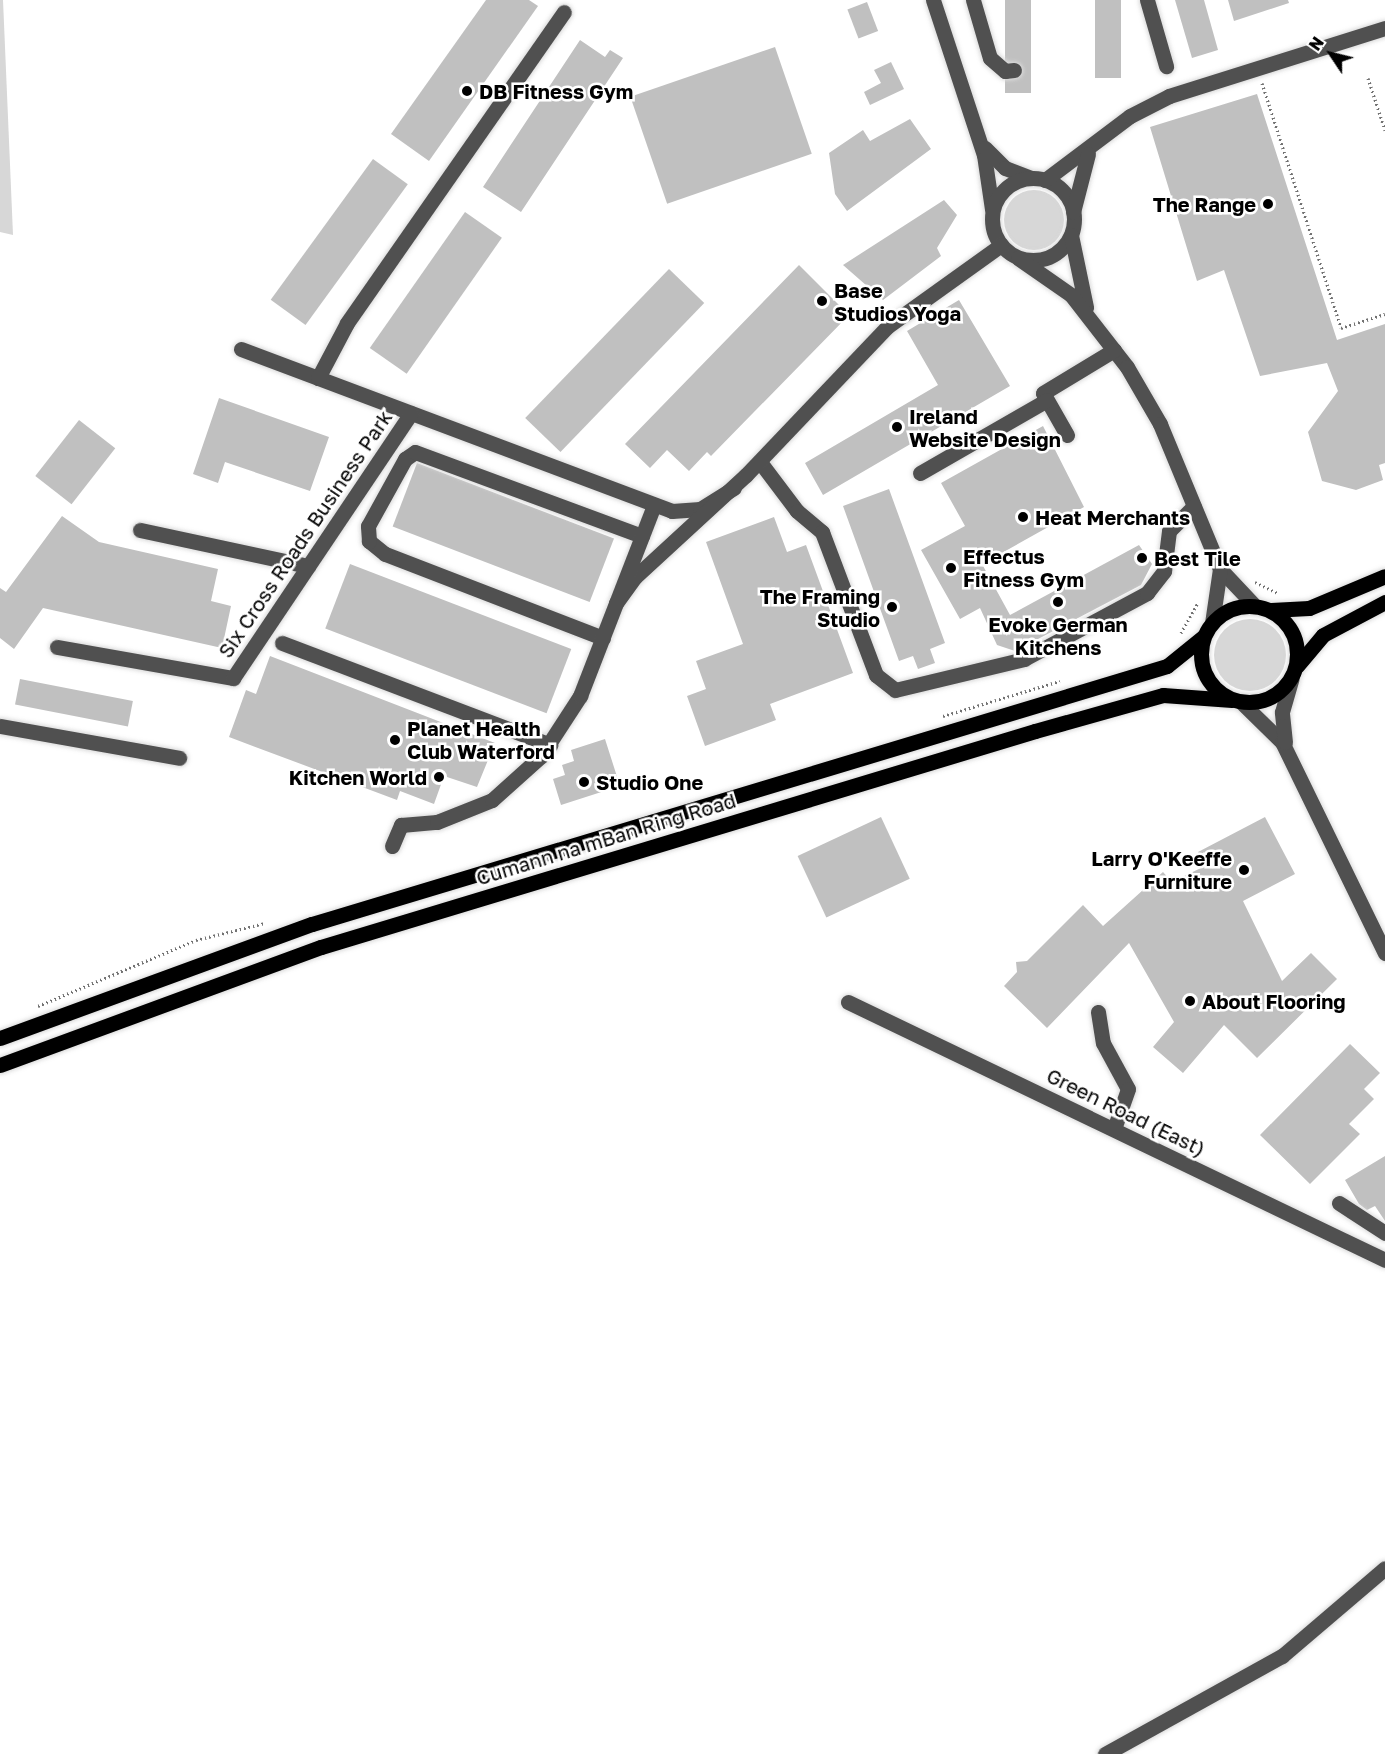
<!DOCTYPE html>
<style>
body{margin:0}
#map{position:relative;width:1385px;height:1754px;overflow:hidden;background:#fff;font-family:"Golos Text",sans-serif}
div>[style]{position:absolute}
.green>*{inset:0;background:#d7d7d7}
.round{border-radius:50%}
.building>*{inset:0;background:#c0c0c0;transform-origin:0 0}
.path>*{height:3px;margin-top:-1.5px;transform-origin:0;background:repeating-linear-gradient(90deg,#727272 0 1.5px,transparent 0 4.5px)}
.roads{filter:drop-shadow(0 0 2px #dbdbdb) drop-shadow(0 0 2px #dbdbdb)}
.minor>*{height:15px;margin:-7.5px;padding:0 7.5px;transform-origin:7.5px;border-radius:7.5px;background:#505050}
.minor>.ring{margin:-7.5px;padding:0;box-sizing:content-box;background:none;border:15px solid #505050;border-radius:50%}
.major>*{height:15px;margin:-7.5px;padding:0 7.5px;transform-origin:7.5px;border-radius:7.5px;background:#000}
.major>.ring{margin:-7.5px;padding:0;box-sizing:content-box;background:none;border:15px solid #000;border-radius:50%}
.dots>*{width:16px;height:16px;translate:-50% -50%;box-sizing:border-box;border:3px solid #fff;border-radius:50%}
span{translate:-50% -50%;white-space:nowrap;text-align:center;line-height:1.15;-webkit-text-stroke:5px #fff;paint-order:stroke}
.poi-label{font-size:20px;color:#000;font-weight:700}
.left{translate:0 -50%;text-align:left}
.right{translate:-100% -50%;text-align:right}
.street-label{font-size:20px;color:#000}
.north{position:absolute;left:1301px;top:24px;width:60px;height:60px;-webkit-text-stroke:4px #fff;paint-order:stroke;rotate:305deg;font-size:16px;font-weight:700;line-height:24px;text-align:center;color:#000}
.north::after{content:'';display:block;margin:auto;width:21px;height:27px;background:#000;clip-path:polygon(50% 0,100% 100%,50% 72%,0 100%)}
</style>
<div id="map">
<div class="green">
<i style="clip-path:polygon(0 0,3px 0,13px 235px,0 232px)"></i>
<i class="round" style="left:1004px;top:190px;width:60px;height:60px"></i>
<i class="round" style="left:1214px;top:619px;width:72px;height:72px"></i>
</div>
<div class="building">
<i style="clip-path:polygon(486px 0,529px 0,538px 6px,429px 161px,391px 134px)"></i>
<i style="left:1005px;top:0;width:26px;height:93px"></i>
<i style="left:1095px;top:0;width:26px;height:78px"></i>
<i style="clip-path:polygon(1175px 0,1204px 0,1218px 50px,1192px 58px)"></i>
<i style="clip-path:polygon(1228px 0,1288px 0,1289px 3px,1234px 21px)"></i>
<i style="left:867px;top:2px;width:31px;height:21px;rotate:69deg"></i>
<i style="clip-path:polygon(580px 40px,605px 57px,610px 50px,623px 58px,521px 212px,483px 187px)"></i>
<i style="left:775px;top:47px;width:113px;height:153px;rotate:71deg"></i>
<i style="clip-path:polygon(891px 62px,904px 89px,870px 105px,864px 92px,881px 83px,874px 70px)"></i>
<i style="clip-path:polygon(1257px 94px,1337px 340px,1385px 324px,1385px 463px,1379px 465px,1383px 480px,1356px 490px,1322px 481px,1308px 432px,1338px 391px,1327px 363px,1260px 376px,1224px 270px,1197px 281px,1150px 127px)"></i>
<i style="clip-path:polygon(910px 119px,931px 149px,847px 211px,835px 194px,829px 153px,863px 130px,870px 141px)"></i>
<i style="left:373px;top:159px;width:43px;height:174px;rotate:36deg"></i>
<i style="clip-path:polygon(944px 200px,957px 215px,937px 248px,941px 256px,883px 300px,843px 265px)"></i>
<i style="left:465px;top:212px;width:45px;height:166px;rotate:35deg"></i>
<i style="clip-path:polygon(799px 265px,849px 315px,711px 456px,707px 452px,689px 471px,667px 450px,650px 468px,625px 444px)"></i>
<i style="left:669px;top:269px;width:49px;height:207px;rotate:44deg"></i>
<i style="clip-path:polygon(959px 300px,1010px 386px,823px 495px,805px 463px,938px 385px,907px 331px)"></i>
<i style="clip-path:polygon(219px 398px,329px 437px,310px 491px,225px 462px,218px 483px,193px 474px)"></i>
<i style="left:79px;top:420px;width:46px;height:71px;rotate:38deg"></i>
<i style="clip-path:polygon(1043px 426px,1084px 507px,982px 564px,1010px 615px,1139px 545px,1152px 564px,1141px 585px,1015px 651px,997px 645px,980px 608px,960px 619px,921px 550px,965px 526px,941px 483px)"></i>
<i style="left:417px;top:463px;width:211px;height:68px;rotate:21deg"></i>
<i style="clip-path:polygon(889px 489px,945px 643px,930px 649px,935px 663px,918px 669px,913px 656px,899px 661px,843px 506px)"></i>
<i style="clip-path:polygon(62px 516px,99px 542px,218px 569px,211px 601px,231px 606px,222px 648px,43px 608px,14px 649px,0 638px,0 588px,6px 592px)"></i>
<i style="clip-path:polygon(774px 517px,787px 552px,806px 545px,853px 673px,770px 704px,776px 720px,705px 746px,687px 696px,706px 689px,696px 661px,743px 644px,706px 542px)"></i>
<i style="left:350px;top:564px;width:237px;height:69px;rotate:21deg"></i>
<i style="clip-path:polygon(270px 656px,495px 743px,477px 787px,444px 776px,434px 804px,400px 791px,397px 800px,229px 737px,246px 690px,256px 694px)"></i>
<i style="left:20px;top:679px;width:115px;height:26px;rotate:11deg"></i>
<i style="clip-path:polygon(605px 739px,620px 786px,561px 805px,553px 779px,565px 775px,562px 765px,574px 761px,571px 750px)"></i>
<i style="left:881px;top:817px;width:68px;height:92px;rotate:65deg"></i>
<i style="clip-path:polygon(1265px 817px,1295px 874px,1243px 901px,1282px 981px,1311px 953px,1337px 979px,1257px 1058px,1224px 1025px,1183px 1073px,1153px 1047px,1174px 1022px,1129px 943px,1047px 1028px,1004px 986px,1017px 972px,1016px 962px,1027px 961px,1083px 905px,1103px 926px,1163px 872px,1172px 882px,1205px 866px,1198px 852px)"></i>
<i style="clip-path:polygon(1350px 1044px,1380px 1073px,1364px 1089px,1374px 1099px,1349px 1124px,1360px 1134px,1310px 1184px,1260px 1135px)"></i>
<i style="clip-path:polygon(1385px 1156px,1385px 1221px,1375px 1206px,1367px 1210px,1359px 1204px,1345px 1180px)"></i>
</div>
<div class="path">
<i style="left:1368px;top:78px;width:55px;rotate:71.9deg"></i>
<i style="left:1262px;top:83px;width:257px;rotate:72.1deg"></i>
<i style="left:1341px;top:328px;width:46px;rotate:-17.7deg"></i>
<i style="left:1255px;top:582px;width:25px;rotate:26deg"></i>
<i style="left:1181px;top:633px;width:35px;rotate:-61deg"></i>
<i style="left:943px;top:716px;width:122px;rotate:-16.7deg"></i>
<i style="left:38px;top:1006px;width:171px;rotate:-22.7deg"></i>
<i style="left:196px;top:940px;width:71px;rotate:-13.8deg"></i>
</div>
<div class="roads">
<div class="minor">
<i style="left:933px;top:0;width:163px;rotate:71.8deg"></i>
<i style="left:984px;top:155px;width:55px;rotate:81.6deg"></i>
<i style="left:973px;top:0;width:60px;rotate:73.7deg"></i>
<i style="left:990px;top:58px;width:20px;rotate:41deg"></i>
<i style="left:1005px;top:71px;width:9px;rotate:-6deg"></i>
<i style="left:1147px;top:0;width:69px;rotate:73.9deg"></i>
<i style="left:985px;top:148px;width:28px;rotate:45deg"></i>
<i style="left:1005px;top:168px;width:28px;rotate:21deg"></i>
<i class="ring" style="left:992px;top:178px;width:67px;height:67px"></i>
<i style="left:1045px;top:180px;width:106px;rotate:-37deg"></i>
<i style="left:1130px;top:116px;width:44px;rotate:-27.1deg"></i>
<i style="left:1169px;top:96px;width:226px;rotate:-17.5deg"></i>
<i style="left:1073px;top:212px;width:60px;rotate:-75.5deg"></i>
<i style="left:1071px;top:235px;width:74px;rotate:78.2deg"></i>
<i style="left:1018px;top:258px;width:65px;rotate:34.9deg"></i>
<i style="left:1071px;top:295px;width:91px;rotate:52.1deg"></i>
<i style="left:1127px;top:367px;width:66px;rotate:59.9deg"></i>
<i style="left:1160px;top:424px;width:157px;rotate:67.5deg"></i>
<i style="left:1220px;top:569px;width:51px;rotate:46.6deg"></i>
<i style="left:241px;top:349px;width:460px;rotate:20.6deg"></i>
<i style="left:672px;top:511px;width:28px;rotate:-4deg"></i>
<i style="left:700px;top:509px;width:40px;rotate:-32deg"></i>
<i style="left:318px;top:378px;width:62px;rotate:-62.2deg"></i>
<i style="left:347px;top:323px;width:379px;rotate:-55.1deg"></i>
<i style="left:1067px;top:435px;width:48px;rotate:-119.7deg"></i>
<i style="left:1043px;top:393px;width:83px;rotate:-31.2deg"></i>
<i style="left:760px;top:462px;width:61px;rotate:52.9deg"></i>
<i style="left:797px;top:511px;width:33px;rotate:40deg"></i>
<i style="left:822px;top:532px;width:153px;rotate:69.3deg"></i>
<i style="left:876px;top:675px;width:24px;rotate:38deg"></i>
<i style="left:895px;top:690px;width:133px;rotate:-13.5deg"></i>
<i style="left:1024px;top:659px;width:140px;rotate:-28.2deg"></i>
<i style="left:1147px;top:593px;width:28px;rotate:-52deg"></i>
<i style="left:1164px;top:571px;width:40px;rotate:-82.9deg"></i>
<i style="left:1169px;top:531px;width:35px;rotate:-45deg"></i>
<i style="left:920px;top:473px;width:146px;rotate:-29.9deg"></i>
<i style="left:140px;top:530px;width:172px;rotate:12.1deg"></i>
<i style="left:616px;top:603px;width:32px;rotate:-54deg"></i>
<i style="left:635px;top:577px;width:151px;rotate:-42.6deg"></i>
<i style="left:746px;top:475px;width:206px;rotate:-46.4deg"></i>
<i style="left:888px;top:326px;width:139px;rotate:-35.6deg"></i>
<i style="left:1212px;top:623px;width:55px;rotate:-81.6deg"></i>
<i style="left:603px;top:638px;width:234px;rotate:-158.9deg"></i>
<i style="left:385px;top:554px;width:21px;rotate:-141deg"></i>
<i style="left:369px;top:541px;width:15px;rotate:-94deg"></i>
<i style="left:368px;top:526px;width:77px;rotate:-61.1deg"></i>
<i style="left:405px;top:459px;width:12px;rotate:-35deg"></i>
<i style="left:415px;top:452px;width:242px;rotate:20.3deg"></i>
<i style="left:282px;top:643px;width:287px;rotate:20.8deg"></i>
<i style="left:57px;top:647px;width:179px;rotate:10deg"></i>
<i style="left:233px;top:678px;width:319px;rotate:-56.1deg"></i>
<i style="left:1241px;top:702px;width:57px;rotate:44.3deg"></i>
<i style="left:1282px;top:742px;width:235px;rotate:64deg"></i>
<i style="left:0;top:726px;width:182px;rotate:10.1deg"></i>
<i style="left:1285px;top:742px;width:30px;rotate:-96deg"></i>
<i style="left:1282px;top:712px;width:35px;rotate:-74deg"></i>
<i style="left:392px;top:846px;width:23px;rotate:-67deg"></i>
<i style="left:401px;top:825px;width:36px;rotate:-5deg"></i>
<i style="left:437px;top:822px;width:59px;rotate:-21.8deg"></i>
<i style="left:492px;top:800px;width:66px;rotate:-41.9deg"></i>
<i style="left:541px;top:756px;width:72px;rotate:-57deg"></i>
<i style="left:580px;top:696px;width:205px;rotate:-68.8deg"></i>
<i style="left:848px;top:1002px;width:596px;rotate:25.66deg"></i>
<i style="left:1098px;top:1012px;width:31px;rotate:81deg"></i>
<i style="left:1103px;top:1043px;width:52px;rotate:61.5deg"></i>
<i style="left:1128px;top:1089px;width:42px;rotate:109.3deg"></i>
<i style="left:1339px;top:1203px;width:55px;rotate:33.1deg"></i>
<i style="left:1105px;top:1754px;width:202px;rotate:-29deg"></i>
<i style="left:1282px;top:1656px;width:135px;rotate:-40.5deg"></i>
</div>
<div class="major">
<i class="ring" style="left:1201px;top:606px;width:81px;height:81px"></i>
<i style="left:1271px;top:610px;width:38px;rotate:-3deg"></i>
<i style="left:1309px;top:608px;width:82px;rotate:-22.8deg"></i>
<i style="left:1297px;top:666px;width:40px;rotate:-50deg"></i>
<i style="left:1323px;top:635px;width:70px;rotate:-28deg"></i>
<i style="left:0;top:1038px;width:332px;rotate:-20.1deg"></i>
<i style="left:312px;top:924px;width:893px;rotate:-16.79deg"></i>
<i style="left:1167px;top:666px;width:46px;rotate:-38.9deg"></i>
<i style="left:0;top:1065px;width:342px;rotate:-20.2deg"></i>
<i style="left:321px;top:947px;width:746px;rotate:-16.83deg"></i>
<i style="left:1035px;top:731px;width:133px;rotate:-15.7deg"></i>
<i style="left:1163px;top:695px;width:69px;rotate:4.1deg"></i>
</div>
</div>
<div class="dots">
<i style="left:467px;top:91px;background:#000"></i>
<i style="left:1268px;top:204px;background:#000"></i>
<i style="left:822px;top:301px;background:#000"></i>
<i style="left:897px;top:427px;background:#000"></i>
<i style="left:1023px;top:517px;background:#000"></i>
<i style="left:1142px;top:558px;background:#000"></i>
<i style="left:951px;top:568px;background:#000"></i>
<i style="left:1058px;top:602px;background:#000"></i>
<i style="left:892px;top:607px;background:#000"></i>
<i style="left:395px;top:740px;background:#000"></i>
<i style="left:439px;top:777px;background:#000"></i>
<i style="left:584px;top:782px;background:#000"></i>
<i style="left:1244px;top:870px;background:#000"></i>
<i style="left:1190px;top:1001px;background:#000"></i>
</div>
<div class="poi-label">
<span class="left" style="left:479px;top:91px">DB Fitness Gym</span>
<span class="right" style="left:1256px;top:204px">The Range</span>
<span class="left" style="left:834px;top:302px">Base<br>Studios Yoga</span>
<span class="left" style="left:909px;top:428px">Ireland<br>Website Design</span>
<span class="left" style="left:1035px;top:517px">Heat Merchants</span>
<span class="left" style="left:963px;top:568px">Effectus<br>Fitness Gym</span>
<span class="left" style="left:1154px;top:558px">Best Tile</span>
<span class="right" style="left:880px;top:608px">The Framing<br>Studio</span>
<span style="left:1058px;top:636px">Evoke German<br>Kitchens</span>
<span class="left" style="left:407px;top:740px">Planet Health<br>Club Waterford</span>
<span class="right" style="left:427px;top:777px">Kitchen World</span>
<span class="left" style="left:596px;top:782px">Studio One</span>
<span class="right" style="left:1232px;top:870px">Larry O'Keeffe<br>Furniture</span>
<span class="left" style="left:1202px;top:1001px">About Flooring</span>
</div>
<div class="street-label">
<span style="left:305px;top:534px;rotate:-56deg">Six Cross Roads Business Park</span>
<span style="left:606px;top:839px;rotate:-17deg">Cumann na mBan Ring Road</span>
<span style="left:1126px;top:1112px;rotate:26deg">Green Road (East)</span>
</div>
<div class="north">N</div>
</div>
